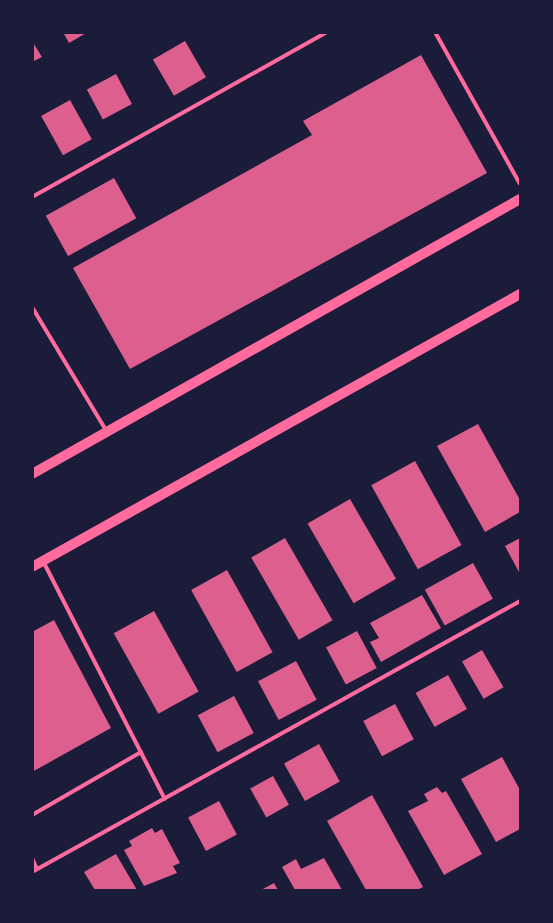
<!DOCTYPE html>
<style>
body{margin:0}
#map{position:relative;width:553px;height:923px;overflow:hidden;background:#1b1b3a;font-family:Signika,sans-serif}
div>[style]{position:absolute}
.building>*{inset:0;background:#dd5f8e;transform-origin:0 0}
.service>*{height:4px;margin:-2px;padding:0 2px;transform-origin:2px;border-radius:2px;background:#ff6b9d}
.secondary>*{height:10px;margin:-5px;padding:0 5px;transform-origin:5px;border-radius:5px;background:#ff6b9d}
span{translate:-50% -50%;white-space:nowrap;text-align:center;line-height:1.15;-webkit-text-stroke:4px #1b1b3a;paint-order:stroke}
.frame{position:absolute;inset:0;border:34px solid #1b1b3a;pointer-events:none}
</style>
<div id="map">
<div class="building">
<i style="clip-path:polygon(63px 32px,88px 32px,69px 43px)"></i>
<i style="clip-path:polygon(32px 41px,42px 57px,32px 62px)"></i>
<i style="left:185px;top:41px;width:42px;height:37px;rotate:60deg"></i>
<i style="clip-path:polygon(421px 55px,487px 173px,130px 369px,73px 268px,312px 135px,303px 121px)"></i>
<i style="left:116px;top:74px;width:34px;height:33px;rotate:62deg"></i>
<i style="left:70px;top:100px;width:45px;height:33px;rotate:61deg"></i>
<i style="left:114px;top:178px;width:46px;height:78px;rotate:61deg"></i>
<i style="clip-path:polygon(478px 424px,520px 500px,520px 512px,485px 532px,437px 446px)"></i>
<i style="left:415px;top:461px;width:96px;height:50px;rotate:61deg"></i>
<i style="left:350px;top:499px;width:92px;height:49px;rotate:60deg"></i>
<i style="left:285px;top:538px;width:95px;height:39px;rotate:60deg"></i>
<i style="clip-path:polygon(520px 538px,520px 574px,505px 546px)"></i>
<i style="left:473px;top:563px;width:41px;height:55px;rotate:61deg"></i>
<i style="left:227px;top:570px;width:94px;height:41px;rotate:61deg"></i>
<i style="clip-path:polygon(422px 595px,441px 628px,381px 662px,370px 642px,379px 638px,370px 623px)"></i>
<i style="left:154px;top:611px;width:92px;height:46px;rotate:61deg"></i>
<i style="clip-path:polygon(54px 620px,111px 728px,32px 772px,32px 632px)"></i>
<i style="left:357px;top:631px;width:42px;height:35px;rotate:62deg"></i>
<i style="left:482px;top:650px;width:43px;height:23px;rotate:60deg"></i>
<i style="left:296px;top:661px;width:44px;height:43px;rotate:62deg"></i>
<i style="left:448px;top:675px;width:39px;height:37px;rotate:61deg"></i>
<i style="left:234px;top:696px;width:42px;height:41px;rotate:62deg"></i>
<i style="left:395px;top:704px;width:40px;height:36px;rotate:62deg"></i>
<i style="left:319px;top:744px;width:43px;height:40px;rotate:61deg"></i>
<i style="clip-path:polygon(502px 757px,520px 790px,520px 829px,496px 842px,461px 779px)"></i>
<i style="left:273px;top:776px;width:33px;height:26px;rotate:61deg"></i>
<i style="clip-path:polygon(437px 787px,442px 793px,446px 791px,482px 854px,444px 875px,408px 811px,428px 801px,424px 794px)"></i>
<i style="clip-path:polygon(372px 795px,423px 887px,417px 890px,366px 890px,327px 821px)"></i>
<i style="left:219px;top:801px;width:38px;height:35px;rotate:62deg"></i>
<i style="clip-path:polygon(152px 828px,155px 833px,162px 829px,180px 863px,173px 866px,177px 873px,144px 886px,124px 850px,132px 846px,129px 841px)"></i>
<i style="clip-path:polygon(116px 854px,137px 890px,95px 890px,84px 872px)"></i>
<i style="clip-path:polygon(324px 858px,342px 890px,295px 890px,282px 867px,296px 859px,301px 869px)"></i>
<i style="clip-path:polygon(274px 883px,278px 890px,261px 890px)"></i>
</div>
<div class="service">
<i style="left:435px;top:32px;width:174px;rotate:60.8deg"></i>
<i style="left:32px;top:197px;width:338px;rotate:-29.2deg"></i>
<i style="left:32px;top:307px;width:144px;rotate:59deg"></i>
<i style="left:43px;top:561px;width:267px;rotate:62.9deg"></i>
<i style="left:32px;top:815px;width:126px;rotate:-30deg"></i>
<i style="left:32px;top:858px;width:12px;rotate:66deg"></i>
<i style="left:32px;top:872px;width:558px;rotate:-29.04deg"></i>
</div>
<div class="secondary">
<i style="left:32px;top:474px;width:560px;rotate:-29.4deg"></i>
<i style="left:32px;top:567px;width:559px;rotate:-29.22deg"></i>
</div>
<div class="frame"></div>
</div>
